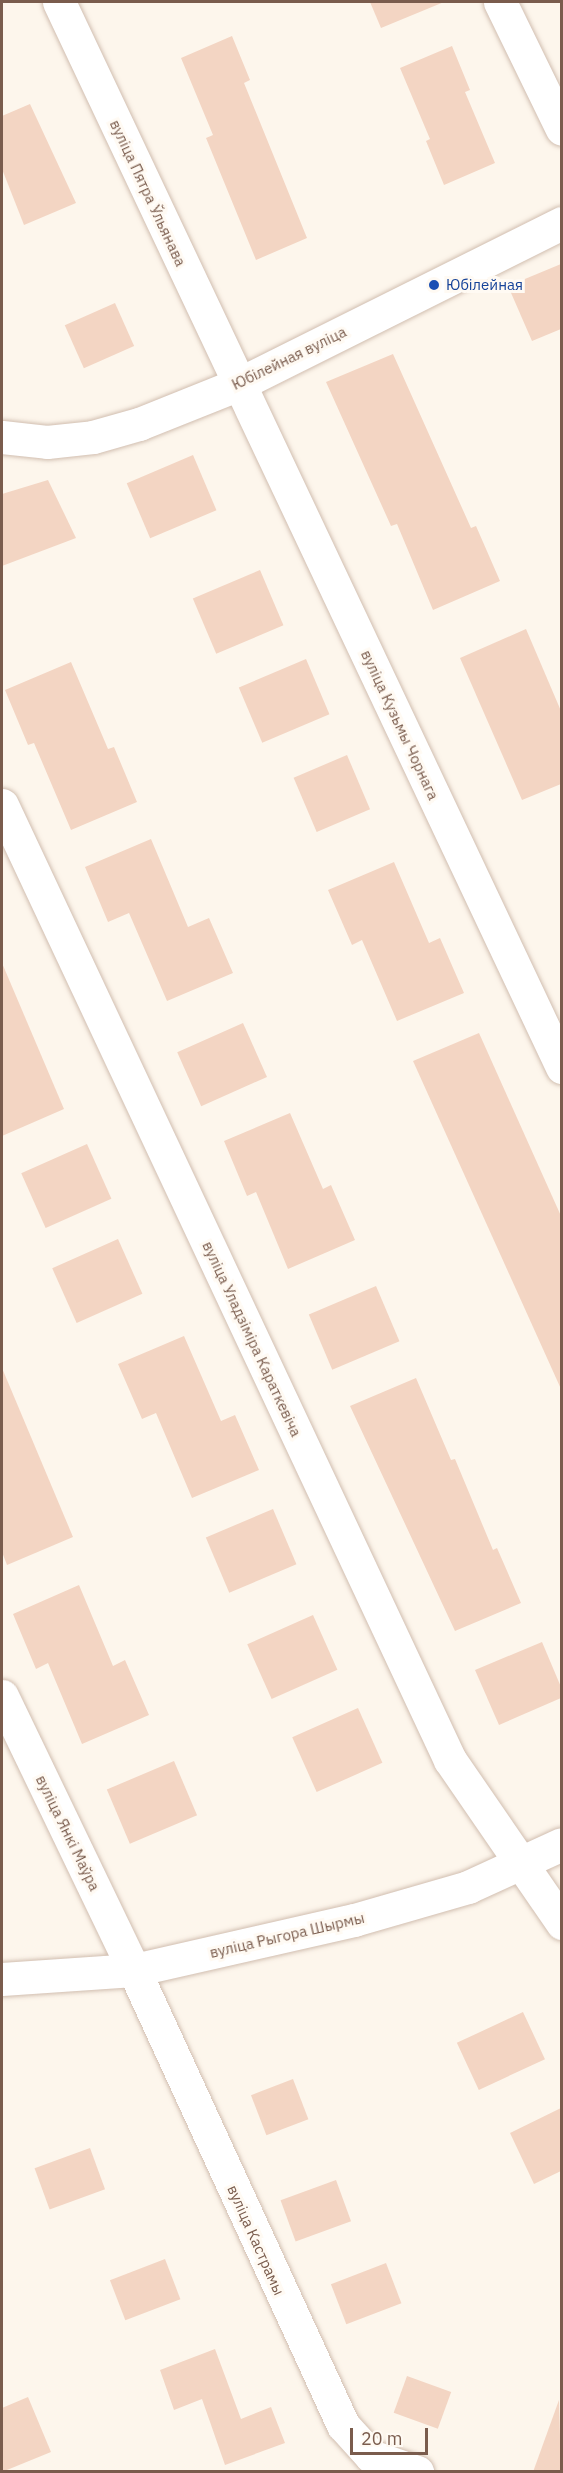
<!DOCTYPE html>
<meta charset="utf-8">
<style>
body{margin:0}
#map{position:relative;width:563px;height:2473px;overflow:hidden;background:#fdf6ec;font-family:"IBM Plex Sans",sans-serif}
div>[style]{position:absolute}
.building>*{inset:0;background:#f3d5c3;transform-origin:0 0}
.roads{filter:drop-shadow(0 0 2px #d1beb0) drop-shadow(0 0 2px #d1beb0)}
.minor>*{height:33px;margin:-16.5px;padding:0 16.5px;transform-origin:16.5px;border-radius:16.5px;background:#fff}
.dots>*{width:16px;height:16px;translate:-50% -50%;box-sizing:border-box;border:3px solid #fffaf3;border-radius:50%}
span{translate:-50% -50%;white-space:nowrap;text-align:center;line-height:1.15;-webkit-text-stroke:6px #fffaf3;paint-order:stroke}
.street-label{font-size:15px;color:#7a5c4d}
.transit-label{font-size:15px;color:#164399}
.left{translate:0 -50%;text-align:left}
.frame{position:absolute;inset:0;border:3px solid #7a5c4d;pointer-events:none}
.scale{position:absolute;left:350px;top:2428px;width:78px;height:27px;box-sizing:border-box;border:3px solid #7a5c4d;border-top:0;padding-left:8px;font-size:18px;line-height:21px;white-space:nowrap;color:#7a5c4d;-webkit-text-stroke:4px #fffaf3;paint-order:stroke}
</style>
<div id="map">
<div class="building">
<i style="clip-path:polygon(370px 2px,444px 2px,381px 28px)"></i>
<i style="clip-path:polygon(232px 36px,250px 80px,244px 83px,307px 238px,256px 260px,206px 138px,213px 135px,181px 58px)"></i>
<i style="clip-path:polygon(452px 46px,470px 90px,465px 92px,495px 163px,444px 185px,426px 141px,430px 139px,400px 68px)"></i>
<i style="clip-path:polygon(30px 104px,76px 203px,24px 225px,2px 169px,2px 116px)"></i>
<i style="clip-path:polygon(561px 264px,561px 329px,532px 341px,508px 286px)"></i>
<i style="left:115px;top:303px;width:47px;height:55px;rotate:66deg"></i>
<i style="clip-path:polygon(393px 354px,471px 528px,476px 526px,500px 581px,433px 610px,397px 524px,391px 526px,326px 382px)"></i>
<i style="left:193px;top:455px;width:60px;height:72px;rotate:67deg"></i>
<i style="clip-path:polygon(48px 480px,76px 538px,2px 566px,2px 494px)"></i>
<i style="left:260px;top:570px;width:60px;height:73px;rotate:67deg"></i>
<i style="clip-path:polygon(526px 629px,561px 711px,561px 784px,522px 800px,460px 658px)"></i>
<i style="left:306px;top:659px;width:60px;height:73px;rotate:67deg"></i>
<i style="clip-path:polygon(71px 662px,108px 749px,114px 747px,137px 802px,71px 830px,34px 743px,28px 745px,5px 690px)"></i>
<i style="left:347px;top:755px;width:59px;height:58px;rotate:67deg"></i>
<i style="clip-path:polygon(151px 839px,188px 927px,209px 918px,233px 973px,167px 1001px,129px 913px,108px 922px,85px 867px)"></i>
<i style="clip-path:polygon(394px 862px,429px 943px,440px 938px,464px 993px,397px 1021px,362px 940px,352px 945px,328px 890px)"></i>
<i style="clip-path:polygon(2px 963px,64px 1109px,2px 1136px)"></i>
<i style="left:243px;top:1023px;width:59px;height:72px;rotate:66deg"></i>
<i style="clip-path:polygon(479px 1033px,561px 1216px,561px 1389px,413px 1061px)"></i>
<i style="clip-path:polygon(290px 1113px,323px 1189px,331px 1185px,355px 1240px,288px 1269px,256px 1192px,247px 1196px,224px 1141px)"></i>
<i style="left:87px;top:1144px;width:60px;height:72px;rotate:66deg"></i>
<i style="left:118px;top:1239px;width:60px;height:72px;rotate:66deg"></i>
<i style="left:376px;top:1286px;width:60px;height:73px;rotate:67deg"></i>
<i style="clip-path:polygon(184px 1336px,221px 1421px,235px 1415px,259px 1470px,192px 1498px,156px 1413px,142px 1419px,118px 1364px)"></i>
<i style="clip-path:polygon(2px 1368px,73px 1537px,7px 1565px,2px 1552px)"></i>
<i style="clip-path:polygon(416px 1378px,451px 1460px,455px 1459px,493px 1550px,497px 1548px,521px 1603px,455px 1631px,350px 1406px)"></i>
<i style="left:273px;top:1509px;width:60px;height:73px;rotate:67deg"></i>
<i style="clip-path:polygon(79px 1585px,113px 1666px,125px 1660px,149px 1715px,82px 1744px,48px 1663px,36px 1669px,13px 1614px)"></i>
<i style="left:313px;top:1615px;width:60px;height:72px;rotate:66deg"></i>
<i style="clip-path:polygon(542px 1642px,561px 1687px,561px 1698px,499px 1725px,475px 1670px)"></i>
<i style="left:358px;top:1708px;width:60px;height:72px;rotate:66deg"></i>
<i style="left:174px;top:1761px;width:59px;height:73px;rotate:67deg"></i>
<i style="left:523px;top:2012px;width:52px;height:73px;rotate:65deg"></i>
<i style="left:293px;top:2079px;width:43px;height:45px;rotate:69deg"></i>
<i style="clip-path:polygon(561px 2108px,561px 2171px,534px 2184px,510px 2133px)"></i>
<i style="left:90px;top:2148px;width:44px;height:59px;rotate:70deg"></i>
<i style="left:336px;top:2180px;width:44px;height:59px;rotate:70deg"></i>
<i style="left:165px;top:2259px;width:43px;height:59px;rotate:69deg"></i>
<i style="left:386px;top:2263px;width:43px;height:59px;rotate:69deg"></i>
<i style="clip-path:polygon(215px 2349px,241px 2419px,271px 2407px,285px 2443px,225px 2465px,202px 2399px,174px 2410px,160px 2370px)"></i>
<i style="left:407px;top:2376px;width:47px;height:39px;rotate:20deg"></i>
<i style="clip-path:polygon(28px 2397px,51px 2452px,2px 2472px,2px 2408px)"></i>
<i style="clip-path:polygon(559px 2400px,561px 2472px,533px 2472px)"></i>
</div>
<div class="roads">
<div class="minor">
<i style="left:59px;top:2px;width:1178px;rotate:64.72deg"></i>
<i style="left:500px;top:2px;width:141px;rotate:64deg"></i>
<i style="left:2px;top:437px;width:45px;rotate:6.3deg"></i>
<i style="left:47px;top:442px;width:46px;rotate:-6.2deg"></i>
<i style="left:93px;top:437px;width:48px;rotate:-15.8deg"></i>
<i style="left:139px;top:424px;width:108px;rotate:-21.8deg"></i>
<i style="left:239px;top:384px;width:361px;rotate:-26.5deg"></i>
<i style="left:2px;top:805px;width:1055px;rotate:64.87deg"></i>
<i style="left:450px;top:1760px;width:198px;rotate:55.5deg"></i>
<i style="left:2px;top:1696px;width:304px;rotate:64.3deg"></i>
<i style="left:134px;top:1970px;width:501px;rotate:65.33deg"></i>
<i style="left:343px;top:2425px;width:42px;rotate:47.9deg"></i>
<i style="left:371px;top:2456px;width:49px;rotate:19.2deg"></i>
<i style="left:2px;top:1979px;width:132px;rotate:-3.9deg"></i>
<i style="left:134px;top:1970px;width:226px;rotate:-12.8deg"></i>
<i style="left:354px;top:1920px;width:119px;rotate:-16.1deg"></i>
<i style="left:468px;top:1887px;width:103px;rotate:-24.6deg"></i>
</div>
</div>
<div class="dots">
<i style="left:434px;top:285px;background:#1a4fb4"></i>
</div>
<div class="street-label">
<span style="left:148px;top:193px;rotate:65deg">вуліца Пятра Ўльянава</span>
<span style="left:289px;top:358px;rotate:-26deg">Юбілейная вуліца</span>
<span style="left:400px;top:725px;rotate:65deg">вуліца Кузьмы Чорнага</span>
<span style="left:252px;top:1339px;rotate:65deg">вуліца Уладзіміра Караткевіча</span>
<span style="left:68px;top:1833px;rotate:64deg">вуліца Янкі Маўра</span>
<span style="left:287px;top:1935px;rotate:-13deg">вуліца Рыгора Шырмы</span>
<span style="left:256px;top:2240px;rotate:66deg">вуліца Кастрамы</span>
</div>
<div class="transit-label">
<span class="left" style="left:446px;top:285px">Юбілейная</span>
</div>
<div class="frame"></div>
<div class="scale">20 m</div>
</div>
